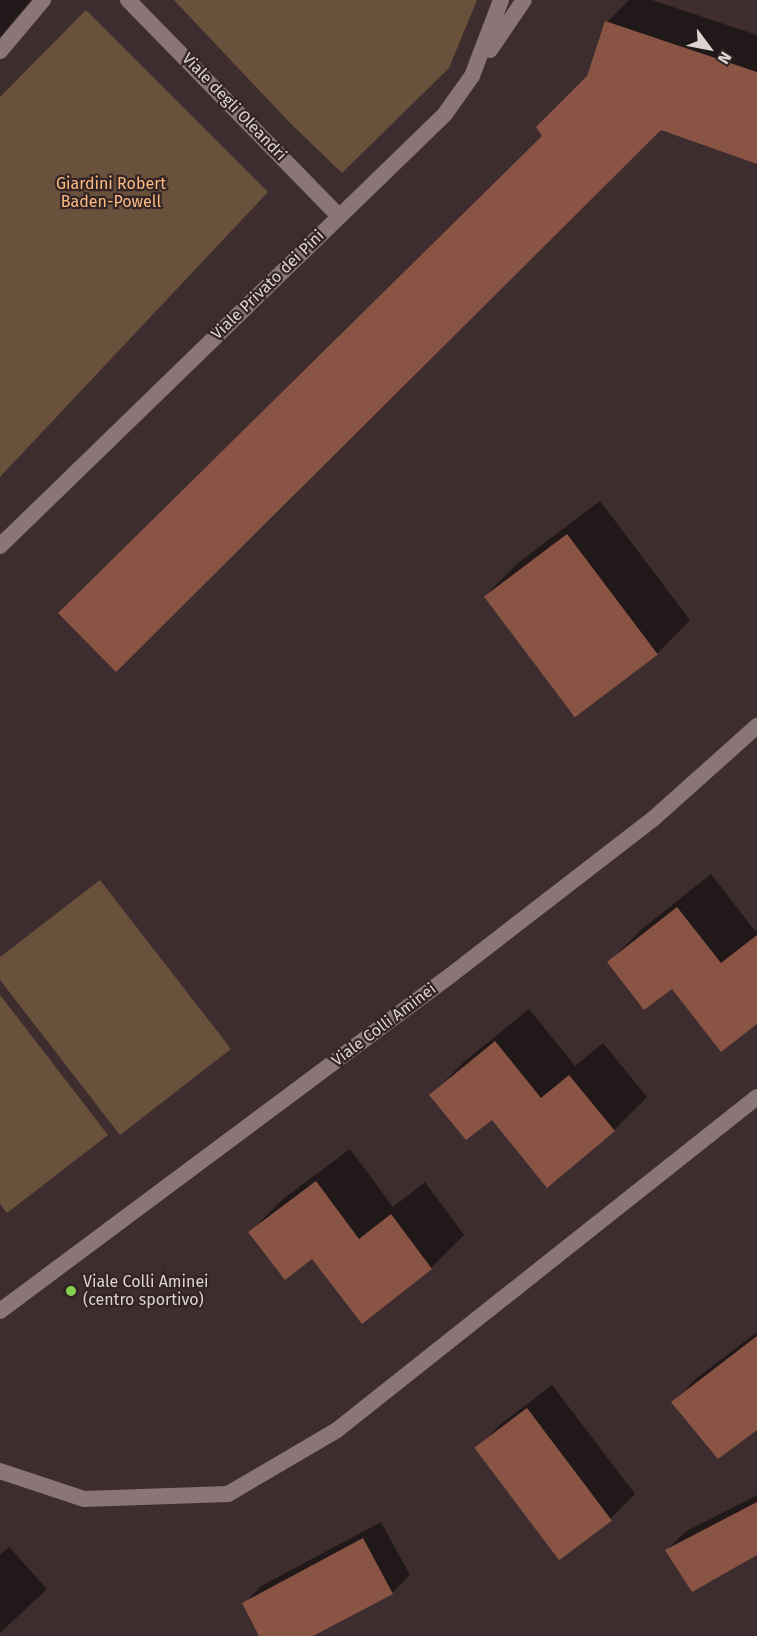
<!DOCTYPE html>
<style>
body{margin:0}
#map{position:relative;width:757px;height:1636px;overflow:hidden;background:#3e2d2f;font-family:"Fira Sans",sans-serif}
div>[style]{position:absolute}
.green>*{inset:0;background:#6a513c}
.shadow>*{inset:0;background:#0007}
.building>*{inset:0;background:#895444;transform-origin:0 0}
.minor>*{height:16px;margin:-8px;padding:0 8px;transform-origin:8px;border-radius:8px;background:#8a7677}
.secondary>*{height:16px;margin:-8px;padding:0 8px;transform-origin:8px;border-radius:8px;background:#8a7677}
.dots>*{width:16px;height:16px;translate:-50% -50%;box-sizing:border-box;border:3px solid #332425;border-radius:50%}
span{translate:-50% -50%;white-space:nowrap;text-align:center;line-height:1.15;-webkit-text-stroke:4.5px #332425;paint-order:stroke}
.street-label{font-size:16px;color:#ded3d3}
.park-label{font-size:16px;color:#fcba81}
.poi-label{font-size:16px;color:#ded3d3}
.left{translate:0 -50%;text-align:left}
.north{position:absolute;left:679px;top:18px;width:60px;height:60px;-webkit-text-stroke:4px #332425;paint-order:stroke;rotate:122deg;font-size:16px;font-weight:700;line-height:24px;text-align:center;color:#ded3d3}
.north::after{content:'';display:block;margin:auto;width:21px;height:27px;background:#ded3d3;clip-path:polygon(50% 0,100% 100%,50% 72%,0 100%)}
</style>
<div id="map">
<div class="green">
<i style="clip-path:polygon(174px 0,477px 0,449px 68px,342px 173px,289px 122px)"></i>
<i style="clip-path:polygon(86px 10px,268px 192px,0 477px,0 97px)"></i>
<i style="clip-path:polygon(100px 880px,231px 1049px,120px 1135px,0 980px,0 957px)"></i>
<i style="clip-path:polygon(0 995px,108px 1135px,7px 1213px,0 1204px)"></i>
</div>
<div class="shadow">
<i style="clip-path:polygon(0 0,31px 0,0 37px)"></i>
<i style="clip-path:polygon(629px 0,652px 0,757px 35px,757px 163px,661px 128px,544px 136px,589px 76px,607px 22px)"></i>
<i style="clip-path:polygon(600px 501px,690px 620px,657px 654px,485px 596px,518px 563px)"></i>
<i style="clip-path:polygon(711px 874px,755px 931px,757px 929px,757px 1022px,609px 962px,642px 929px)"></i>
<i style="clip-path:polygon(529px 1009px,575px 1066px,603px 1043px,647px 1097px,614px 1130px,492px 1118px,431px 1095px,464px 1062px)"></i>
<i style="clip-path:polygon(350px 1149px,393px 1207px,425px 1182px,464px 1235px,431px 1268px,313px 1257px,250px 1232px,283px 1199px)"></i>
<i style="clip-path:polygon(757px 1332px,757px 1428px,673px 1402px,697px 1378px)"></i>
<i style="clip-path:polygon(552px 1385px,635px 1494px,611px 1518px,477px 1448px,501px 1424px)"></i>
<i style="clip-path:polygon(757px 1495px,757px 1553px,667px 1550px,685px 1532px)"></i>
<i style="clip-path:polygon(381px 1522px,410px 1575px,392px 1593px,310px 1636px,261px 1636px,244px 1604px,261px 1586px)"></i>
<i style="clip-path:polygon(9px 1547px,47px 1589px,0 1633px,0 1555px)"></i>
</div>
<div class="building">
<i style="clip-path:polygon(605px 21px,757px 72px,757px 164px,661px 130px,116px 672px,58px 613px,542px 136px,536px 127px,587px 76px)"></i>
<i style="left:567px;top:534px;width:151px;height:104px;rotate:53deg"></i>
<i style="clip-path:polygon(677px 907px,721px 963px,757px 935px,757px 1024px,721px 1052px,672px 989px,644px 1010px,607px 962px)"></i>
<i style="clip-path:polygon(495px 1041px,541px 1098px,569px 1075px,615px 1131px,547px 1188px,492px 1120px,466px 1140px,429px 1095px)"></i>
<i style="clip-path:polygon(316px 1181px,359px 1239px,391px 1214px,432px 1269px,362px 1324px,312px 1259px,285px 1280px,248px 1232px)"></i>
<i style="clip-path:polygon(757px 1336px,757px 1430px,718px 1459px,671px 1402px)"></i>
<i style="left:527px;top:1408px;width:141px;height:66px;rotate:53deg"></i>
<i style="clip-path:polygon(757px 1502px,757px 1555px,692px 1592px,665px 1550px)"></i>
<i style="clip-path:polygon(363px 1538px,393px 1594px,313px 1636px,259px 1636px,242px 1603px)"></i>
</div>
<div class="minor">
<i style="left:128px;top:0;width:302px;rotate:45.7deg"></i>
<i style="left:490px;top:50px;width:60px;rotate:-55.8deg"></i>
<i style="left:0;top:51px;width:67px;rotate:-49.9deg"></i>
<i style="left:0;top:546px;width:620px;rotate:-44.15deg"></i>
<i style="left:445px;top:114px;width:47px;rotate:-54.6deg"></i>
<i style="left:472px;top:76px;width:81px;rotate:-69.1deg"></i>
<i style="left:0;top:1471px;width:89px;rotate:18.4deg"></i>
<i style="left:84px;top:1499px;width:144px;rotate:-2deg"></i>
<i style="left:228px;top:1494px;width:126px;rotate:-30.4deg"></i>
<i style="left:337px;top:1430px;width:536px;rotate:-38.41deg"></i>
</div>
<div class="secondary">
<i style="left:0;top:1311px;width:562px;rotate:-36.69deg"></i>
<i style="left:451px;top:975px;width:255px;rotate:-37.7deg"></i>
<i style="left:653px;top:819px;width:140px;rotate:-41.8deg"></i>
</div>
<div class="dots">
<i style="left:71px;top:1291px;background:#84d04e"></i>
</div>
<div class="street-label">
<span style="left:234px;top:107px;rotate:46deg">Viale degli Oleandri</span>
<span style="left:268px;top:285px;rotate:-44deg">Viale Privato dei Pini</span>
<span style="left:384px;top:1025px;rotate:-37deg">Viale Colli Aminei</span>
</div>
<div class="park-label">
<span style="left:111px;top:193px">Giardini Robert<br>Baden-Powell</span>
</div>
<div class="poi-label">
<span class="left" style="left:83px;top:1291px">Viale Colli Aminei<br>(centro sportivo)</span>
</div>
<div class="north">N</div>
</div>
